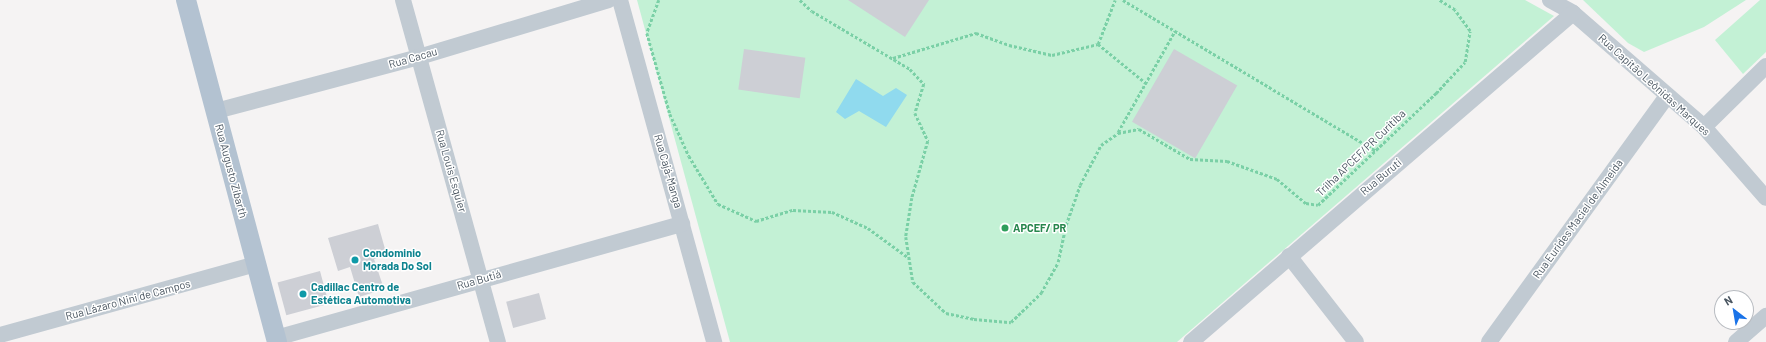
<!DOCTYPE html>
<meta charset="utf-8">
<style>
body{margin:0}
#map{position:relative;width:1766px;height:342px;overflow:hidden;background:#f5f3f3;font-family:Barlow,sans-serif}
div>[style]{position:absolute}
.green>*{inset:0;background:#c3f1d5}
.water>*{inset:0;background:#90daee}
.building>*{inset:0;background:#cdcfd5;transform-origin:0 0}
.path>*{height:2.5px;margin-top:-1.25px;transform-origin:0;background:repeating-linear-gradient(90deg,#7ad0a6 0 3px,transparent 0 5px)}
.minor>*{height:16px;margin:-8px;padding:0 8px;transform-origin:8px;border-radius:8px;background:#c1cad2}
.major>*{height:20px;margin:-10px;padding:0 10px;transform-origin:10px;border-radius:10px;background:#b3c2d1}
.dots>*{width:11px;height:11px;translate:-50% -50%;box-sizing:border-box;border:2px solid #fff;border-radius:50%}
span{translate:-50% -50%;white-space:nowrap;text-align:center;line-height:1.15;-webkit-text-stroke:3px #fff;paint-order:stroke}
.street-label{font-size:11px;color:#4a5661}
.leisure-label{font-size:11px;color:#27864d;font-weight:700}
.left{translate:0 -50%;text-align:left}
.culture-label{font-size:11px;color:#0d838f;font-weight:700}
.north{position:absolute;left:1714px;top:290px;width:40px;height:40px;box-sizing:border-box;background:#fff;border:1px solid #b7bbc0;border-radius:50%;rotate:329deg;font-size:11px;font-weight:700;line-height:16px;text-align:center;color:#4a5661}
.north::after{content:'';display:block;margin:auto;width:14px;height:18px;background:#1a73e8;clip-path:polygon(50% 0,100% 100%,50% 72%,0 100%)}
</style>
<div id="map">
<div class="green">
<i style="clip-path:polygon(637px 0,1525px 0,1554px 16px,1177px 342px,730px 342px)"></i>
<i style="clip-path:polygon(1583px 0,1746px 0,1704px 27px,1644px 52px,1628px 43px)"></i>
<i style="clip-path:polygon(1760px 0,1766px 0,1766px 52px,1743px 74px,1715px 40px)"></i>
</div>
<div class="water">
<i style="clip-path:polygon(856px 79px,883px 96px,896px 88px,907px 95px,886px 127px,859px 111px,845px 119px,836px 112px)"></i>
</div>
<div class="building">
<i style="clip-path:polygon(848px 0,929px 0,905px 37px)"></i>
<i style="left:744px;top:49px;width:62px;height:41px;rotate:8deg"></i>
<i style="left:1174px;top:49px;width:73px;height:84px;rotate:30deg"></i>
<i style="clip-path:polygon(378px 224px,387px 256px,374px 259px,384px 289px,359px 297px,350px 267px,338px 271px,328px 238px)"></i>
<i style="left:320px;top:271px;width:34px;height:44px;rotate:75deg"></i>
<i style="left:539px;top:293px;width:27px;height:34px;rotate:75deg"></i>
</div>
<div class="path">
<i style="left:659px;top:0;width:35px;rotate:110deg"></i>
<i style="left:647px;top:33px;width:84px;rotate:74.1deg"></i>
<i style="left:670px;top:114px;width:46px;rotate:65.7deg"></i>
<i style="left:689px;top:156px;width:56px;rotate:58.9deg"></i>
<i style="left:718px;top:204px;width:42px;rotate:24.1deg"></i>
<i style="left:756px;top:221px;width:39px;rotate:-17deg"></i>
<i style="left:793px;top:210px;width:39px;rotate:3deg"></i>
<i style="left:832px;top:212px;width:39px;rotate:24deg"></i>
<i style="left:868px;top:228px;width:51px;rotate:36.2deg"></i>
<i style="left:800px;top:0;width:16px;rotate:43deg"></i>
<i style="left:812px;top:11px;width:114px;rotate:30.6deg"></i>
<i style="left:910px;top:69px;width:21px;rotate:47deg"></i>
<i style="left:924px;top:84px;width:30px;rotate:107deg"></i>
<i style="left:915px;top:113px;width:31px;rotate:65deg"></i>
<i style="left:928px;top:141px;width:59px;rotate:105.7deg"></i>
<i style="left:912px;top:198px;width:39px;rotate:99deg"></i>
<i style="left:906px;top:237px;width:46px;rotate:81.2deg"></i>
<i style="left:913px;top:282px;width:45px;rotate:43.2deg"></i>
<i style="left:946px;top:313px;width:29px;rotate:12deg"></i>
<i style="left:974px;top:319px;width:37px;rotate:5deg"></i>
<i style="left:1011px;top:322px;width:42px;rotate:-44deg"></i>
<i style="left:1041px;top:293px;width:35px;rotate:-61deg"></i>
<i style="left:1058px;top:262px;width:38px;rotate:-78deg"></i>
<i style="left:1066px;top:225px;width:42px;rotate:-70.7deg"></i>
<i style="left:1080px;top:185px;width:45px;rotate:-62.3deg"></i>
<i style="left:1101px;top:145px;width:21px;rotate:-35deg"></i>
<i style="left:1118px;top:133px;width:21px;rotate:-11deg"></i>
<i style="left:1139px;top:129px;width:59px;rotate:30.5deg"></i>
<i style="left:1190px;top:159px;width:37px;rotate:3deg"></i>
<i style="left:1227px;top:161px;width:53px;rotate:19.8deg"></i>
<i style="left:1277px;top:179px;width:38px;rotate:40deg"></i>
<i style="left:1306px;top:203px;width:12px;rotate:9deg"></i>
<i style="left:1318px;top:205px;width:163px;rotate:-43.5deg"></i>
<i style="left:1436px;top:93px;width:42px;rotate:-46.9deg"></i>
<i style="left:1465px;top:62px;width:31px;rotate:-81deg"></i>
<i style="left:1470px;top:31px;width:26px;rotate:-126deg"></i>
<i style="left:1455px;top:10px;width:19px;rotate:-148deg"></i>
<i style="left:1123px;top:0;width:295px;rotate:30.8deg"></i>
<i style="left:1098px;top:44px;width:62px;rotate:39.1deg"></i>
<i style="left:1098px;top:44px;width:47px;rotate:-68.9deg"></i>
<i style="left:893px;top:58px;width:87px;rotate:-16.8deg"></i>
<i style="left:976px;top:33px;width:35px;rotate:20deg"></i>
<i style="left:1009px;top:45px;width:44px;rotate:13.1deg"></i>
<i style="left:1052px;top:55px;width:47px;rotate:-13.4deg"></i>
<i style="left:1118px;top:132px;width:116px;rotate:-60.6deg"></i>
</div>
<div class="minor">
<i style="left:403px;top:0;width:355px;rotate:74.5deg"></i>
<i style="left:620px;top:0;width:355px;rotate:74.6deg"></i>
<i style="left:1550px;top:0;width:26px;rotate:29deg"></i>
<i style="left:1573px;top:13px;width:174px;rotate:41deg"></i>
<i style="left:1704px;top:127px;width:94px;rotate:48.9deg"></i>
<i style="left:216px;top:111px;width:210px;rotate:-14.9deg"></i>
<i style="left:419px;top:57px;width:198px;rotate:-16.7deg"></i>
<i style="left:1704px;top:127px;width:87px;rotate:-44.5deg"></i>
<i style="left:1289px;top:256px;width:109px;rotate:52.1deg"></i>
<i style="left:0;top:335px;width:266px;rotate:-15.5deg"></i>
<i style="left:276px;top:338px;width:422px;rotate:-15.7deg"></i>
<i style="left:1191px;top:342px;width:504px;rotate:-40.74deg"></i>
<i style="left:1489px;top:342px;width:304px;rotate:-54.1deg"></i>
<i style="left:1736px;top:342px;width:40px;rotate:-41deg"></i>
</div>
<div class="major">
<i style="left:186px;top:0;width:354px;rotate:75.1deg"></i>
</div>
<div class="dots">
<i style="left:1005px;top:228px;background:#2e9e5b"></i>
<i style="left:355px;top:260px;background:#0f9aa8"></i>
<i style="left:303px;top:294px;background:#0f9aa8"></i>
</div>
<div class="street-label">
<span style="left:413px;top:58px;rotate:-16deg">Rua Cacau</span>
<span style="left:1654px;top:85px;rotate:42deg">Rua Capitão Leônidas Marques</span>
<span style="left:1361px;top:153px;rotate:-44deg">Trilha APCEF/PR Curitiba</span>
<span style="left:231px;top:171px;rotate:75deg">Rua Augusto Zibarth</span>
<span style="left:451px;top:171px;rotate:74deg">Rua Louis Esquier</span>
<span style="left:668px;top:171px;rotate:74deg">Rua Cajá-Manga</span>
<span style="left:1381px;top:177px;rotate:-40deg">Rua Buruti</span>
<span style="left:1578px;top:219px;rotate:-54deg">Rua Eurides Maciel de Almeida</span>
<span style="left:479px;top:280px;rotate:-16deg">Rua Butiá</span>
<span style="left:128px;top:300px;rotate:-15deg">Rua Lázaro Nini de Campos</span>
</div>
<div class="leisure-label">
<span class="left" style="left:1013px;top:228px">APCEF/ PR</span>
</div>
<div class="culture-label">
<span class="left" style="left:363px;top:260px">Condominio<br>Morada Do Sol</span>
<span class="left" style="left:311px;top:294px">Cadillac Centro de<br>Estética Automotiva</span>
</div>
<div class="north">N</div>
</div>
